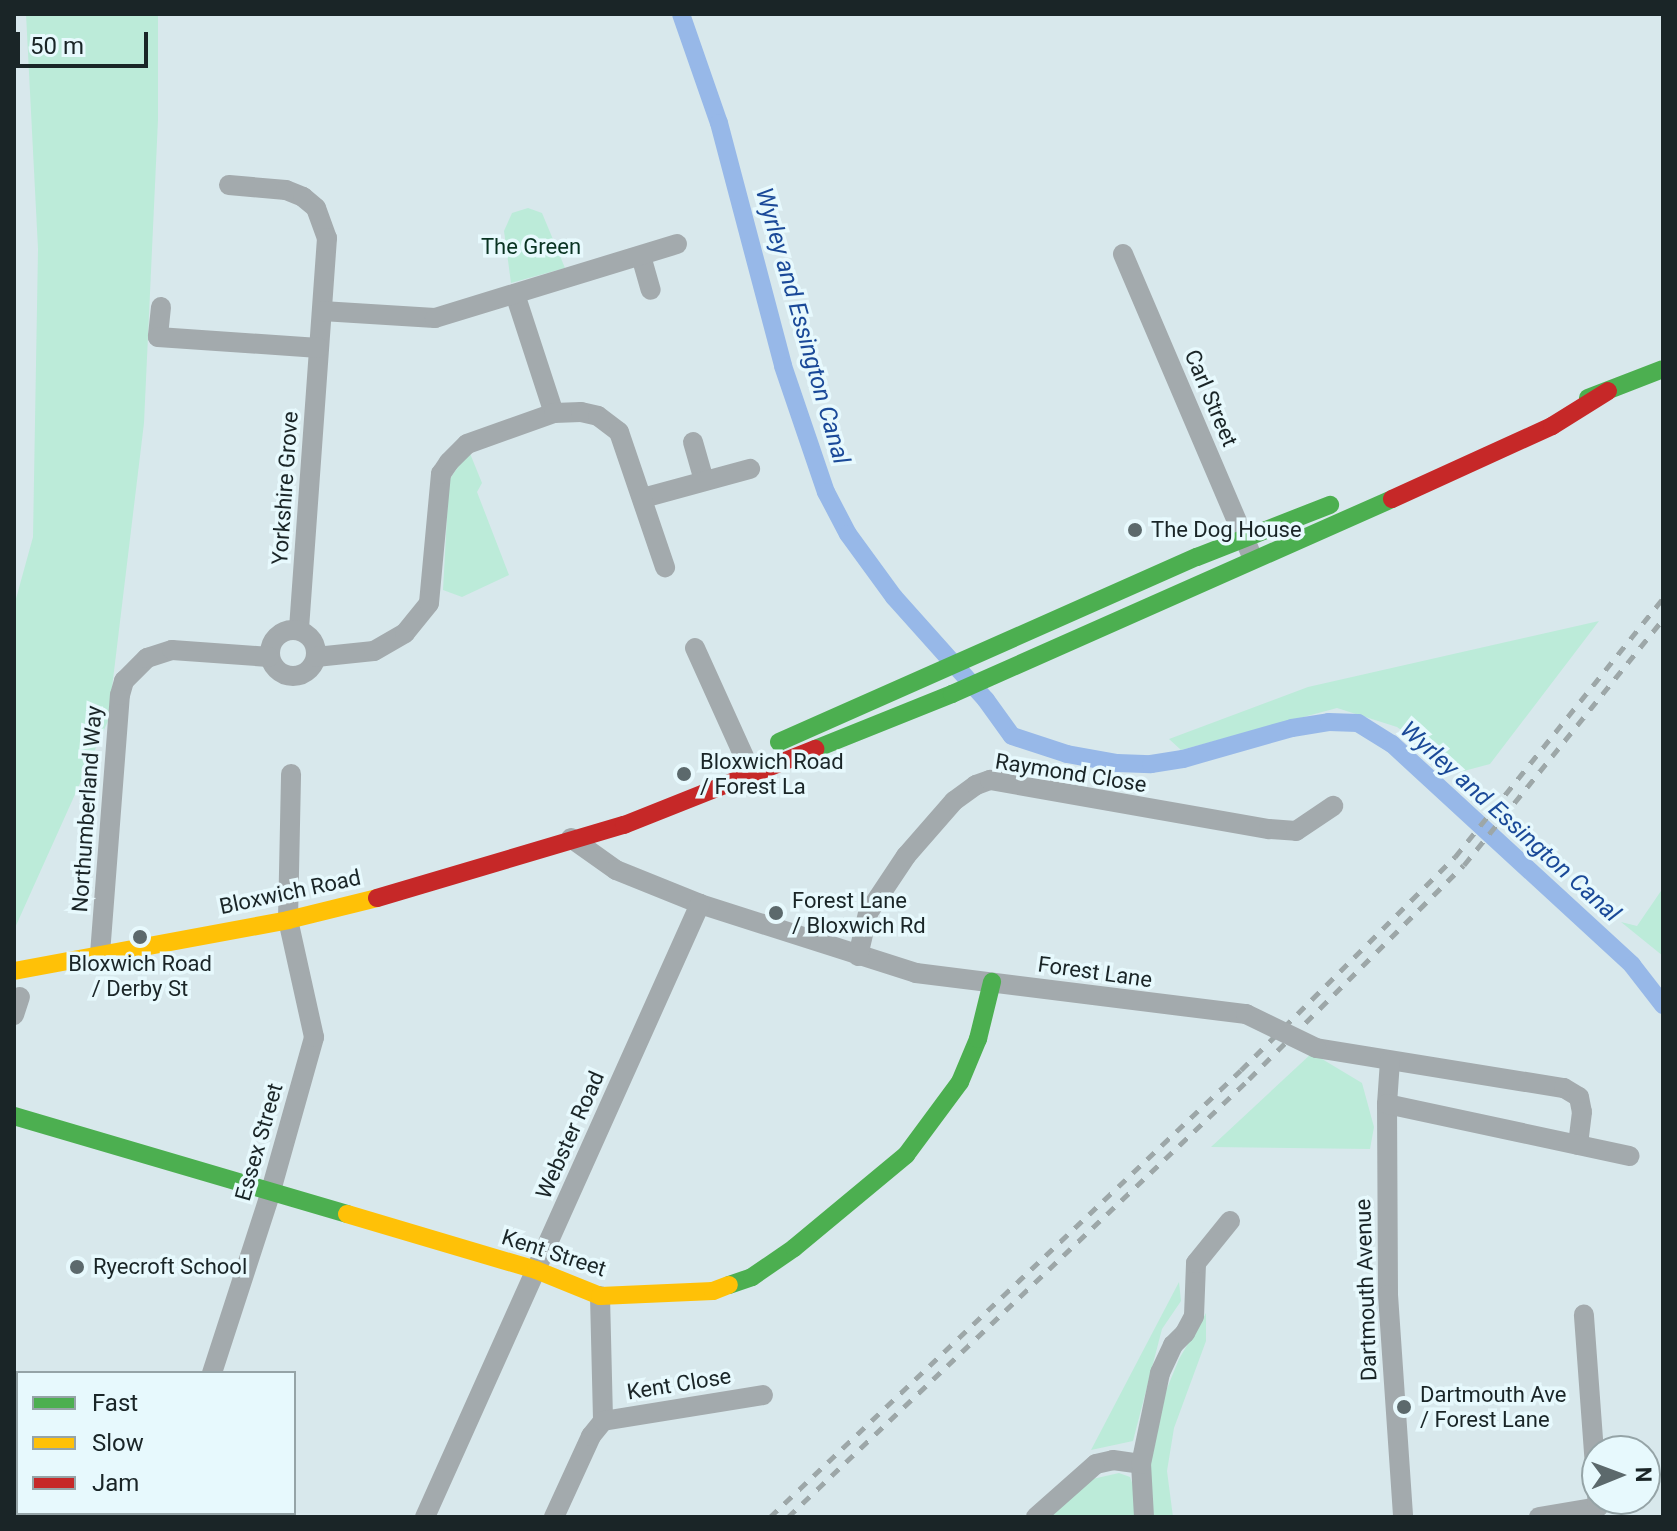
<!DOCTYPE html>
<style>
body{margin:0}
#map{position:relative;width:1677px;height:1531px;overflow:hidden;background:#d8e8ec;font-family:Roboto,sans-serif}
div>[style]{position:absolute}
.green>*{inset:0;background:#bcebd9}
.canal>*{height:18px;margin:-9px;padding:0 9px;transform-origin:9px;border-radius:9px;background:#97b8e8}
.street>*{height:20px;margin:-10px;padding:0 10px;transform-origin:10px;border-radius:10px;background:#a3aaad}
.street>.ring{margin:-10px;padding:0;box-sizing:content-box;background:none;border:20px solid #a3aaad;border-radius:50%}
.fast>*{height:18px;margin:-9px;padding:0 9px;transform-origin:9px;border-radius:9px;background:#4caf50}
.slow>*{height:18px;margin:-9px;padding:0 9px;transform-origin:9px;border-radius:9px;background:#ffc107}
.jam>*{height:18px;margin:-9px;padding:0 9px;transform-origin:9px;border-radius:9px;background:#c62828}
.rail>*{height:5px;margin-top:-2.5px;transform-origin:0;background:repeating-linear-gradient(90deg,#9da7a8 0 10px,transparent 0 20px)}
.street-bridge>*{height:20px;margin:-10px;padding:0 10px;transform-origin:10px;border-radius:10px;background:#a3aaad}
.dots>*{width:22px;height:22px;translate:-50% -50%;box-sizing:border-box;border:4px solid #e7f9fd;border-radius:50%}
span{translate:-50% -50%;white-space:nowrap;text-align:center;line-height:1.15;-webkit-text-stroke:7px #e7f9fd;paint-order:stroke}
.park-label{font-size:22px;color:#093322}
.street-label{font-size:22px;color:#1a2527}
.poi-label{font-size:22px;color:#1a2527}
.left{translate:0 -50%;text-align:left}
.water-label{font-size:24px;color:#1a4998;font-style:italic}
.frame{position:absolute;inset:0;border:16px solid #1a2527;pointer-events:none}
.legend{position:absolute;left:16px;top:1371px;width:280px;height:144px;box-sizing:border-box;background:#e7f9fd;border:2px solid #95a4a7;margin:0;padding:10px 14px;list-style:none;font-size:24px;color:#1a2527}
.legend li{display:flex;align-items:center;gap:16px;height:40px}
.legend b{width:40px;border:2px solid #95a4a7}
.north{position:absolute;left:1581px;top:1435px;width:80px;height:80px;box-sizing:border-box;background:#e7f9fd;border:2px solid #95a4a7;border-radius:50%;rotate:89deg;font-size:22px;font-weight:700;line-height:32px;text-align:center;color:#1a2527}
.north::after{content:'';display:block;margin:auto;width:28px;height:36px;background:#5c696c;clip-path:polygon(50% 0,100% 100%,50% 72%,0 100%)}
.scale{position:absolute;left:16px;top:32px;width:132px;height:36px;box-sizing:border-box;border:4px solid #1a2527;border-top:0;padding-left:10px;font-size:24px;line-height:28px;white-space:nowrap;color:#1a2527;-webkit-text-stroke:6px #e7f9fd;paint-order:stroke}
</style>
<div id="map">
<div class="green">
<i style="clip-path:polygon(26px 14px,158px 14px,158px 120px,144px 423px,108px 721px,14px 930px,14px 606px,33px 537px,38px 249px)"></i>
<i style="clip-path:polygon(528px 208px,542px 213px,565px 268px,511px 283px,504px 231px,512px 213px)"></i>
<i style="clip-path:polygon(469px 451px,482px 483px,477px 492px,509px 575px,462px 597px,443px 590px,449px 480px)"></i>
<i style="clip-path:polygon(1599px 621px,1490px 764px,1460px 772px,1397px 727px,1337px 708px,1181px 750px,1169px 739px,1308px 687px)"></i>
<i style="clip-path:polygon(1663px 888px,1663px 956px,1621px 922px,1637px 926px)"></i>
<i style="clip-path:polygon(1312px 1053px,1362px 1083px,1374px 1127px,1370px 1149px,1211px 1147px)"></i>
<i style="clip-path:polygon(1179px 1282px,1181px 1301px,1162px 1329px,1133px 1441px,1091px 1450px)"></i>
<i style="clip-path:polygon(1206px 1313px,1206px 1341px,1174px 1428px,1167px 1471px,1173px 1517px,1151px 1517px,1150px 1461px,1163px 1398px,1179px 1359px)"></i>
<i style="clip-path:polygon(1119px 1473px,1130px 1477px,1136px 1494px,1135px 1517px,1051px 1517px,1088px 1480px)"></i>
</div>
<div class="canal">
<i style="left:681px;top:14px;width:115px;rotate:70.8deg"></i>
<i style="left:719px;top:123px;width:251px;rotate:75.2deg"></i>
<i style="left:783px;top:366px;width:133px;rotate:71.2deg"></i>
<i style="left:826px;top:492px;width:47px;rotate:62.4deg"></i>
<i style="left:848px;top:534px;width:78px;rotate:53.9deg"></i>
<i style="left:894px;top:597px;width:138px;rotate:48.2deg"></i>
<i style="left:986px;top:700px;width:44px;rotate:54.2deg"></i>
<i style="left:1012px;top:736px;width:58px;rotate:18.1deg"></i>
<i style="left:1067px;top:754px;width:51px;rotate:10.2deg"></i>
<i style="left:1117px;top:763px;width:34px;rotate:2deg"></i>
<i style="left:1151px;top:764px;width:32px;rotate:-9deg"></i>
<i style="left:1183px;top:759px;width:113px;rotate:-15.9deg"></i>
<i style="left:1292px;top:728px;width:37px;rotate:-9deg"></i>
<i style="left:1329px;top:722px;width:29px;rotate:2deg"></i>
<i style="left:1358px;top:723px;width:40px;rotate:32deg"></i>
<i style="left:1392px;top:744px;width:326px;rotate:42.6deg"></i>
<i style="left:1632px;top:965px;width:51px;rotate:52.2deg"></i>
</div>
<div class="street">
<i style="left:229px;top:185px;width:57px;rotate:5deg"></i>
<i style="left:286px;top:190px;width:18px;rotate:22deg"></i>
<i style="left:303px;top:197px;width:17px;rotate:40deg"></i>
<i style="left:316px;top:208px;width:32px;rotate:70deg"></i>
<i style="left:327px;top:238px;width:393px;rotate:94.1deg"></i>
<i style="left:1123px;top:254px;width:324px;rotate:66.9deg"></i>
<i style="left:641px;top:256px;width:35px;rotate:74deg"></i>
<i style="left:515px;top:294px;width:125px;rotate:71.9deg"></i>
<i style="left:161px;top:307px;width:30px;rotate:96deg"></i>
<i style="left:158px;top:337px;width:161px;rotate:3.9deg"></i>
<i style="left:322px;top:311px;width:113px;rotate:3.5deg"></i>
<i style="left:435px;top:318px;width:253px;rotate:-17deg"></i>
<i style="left:693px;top:442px;width:40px;rotate:74deg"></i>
<i style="left:643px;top:498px;width:111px;rotate:-15.2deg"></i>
<i class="ring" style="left:270px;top:630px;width:26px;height:26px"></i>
<i style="left:695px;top:648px;width:138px;rotate:65.7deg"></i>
<i style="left:316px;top:657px;width:58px;rotate:-5.9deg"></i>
<i style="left:374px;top:651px;width:36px;rotate:-30deg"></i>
<i style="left:405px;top:633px;width:38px;rotate:-51deg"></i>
<i style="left:429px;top:603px;width:130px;rotate:-84.7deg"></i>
<i style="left:441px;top:474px;width:14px;rotate:-56deg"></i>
<i style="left:449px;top:462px;width:25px;rotate:-45deg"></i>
<i style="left:467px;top:444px;width:92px;rotate:-19.6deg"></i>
<i style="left:554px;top:413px;width:27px;rotate:-2deg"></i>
<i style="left:581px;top:412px;width:17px;rotate:13deg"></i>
<i style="left:598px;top:416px;width:26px;rotate:37deg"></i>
<i style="left:619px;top:432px;width:143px;rotate:71.2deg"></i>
<i style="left:571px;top:838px;width:55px;rotate:35.4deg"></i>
<i style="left:616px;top:870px;width:91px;rotate:22deg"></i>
<i style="left:700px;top:904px;width:227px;rotate:17.7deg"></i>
<i style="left:916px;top:973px;width:333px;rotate:7.1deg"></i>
<i style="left:100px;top:954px;width:260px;rotate:-85.6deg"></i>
<i style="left:120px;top:695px;width:15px;rotate:-74deg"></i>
<i style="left:124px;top:681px;width:33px;rotate:-45deg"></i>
<i style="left:147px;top:658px;width:26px;rotate:-18deg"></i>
<i style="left:172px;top:650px;width:97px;rotate:4.1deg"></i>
<i style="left:858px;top:956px;width:44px;rotate:-76.9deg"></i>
<i style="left:868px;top:913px;width:69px;rotate:-56.3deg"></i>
<i style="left:906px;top:856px;width:73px;rotate:-48.9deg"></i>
<i style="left:954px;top:801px;width:27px;rotate:-36deg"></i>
<i style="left:976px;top:785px;width:15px;rotate:-20deg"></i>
<i style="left:990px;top:780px;width:283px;rotate:10deg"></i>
<i style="left:1269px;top:829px;width:27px;rotate:4deg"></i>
<i style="left:1296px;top:831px;width:45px;rotate:-34deg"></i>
<i style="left:14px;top:1015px;width:19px;rotate:-72deg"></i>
<i style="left:1316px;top:1048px;width:251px;rotate:9.2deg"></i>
<i style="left:1564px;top:1088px;width:17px;rotate:31deg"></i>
<i style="left:1579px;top:1097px;width:15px;rotate:79deg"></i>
<i style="left:1582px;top:1112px;width:33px;rotate:97deg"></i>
<i style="left:1390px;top:1061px;width:43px;rotate:94deg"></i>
<i style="left:1387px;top:1104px;width:191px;rotate:89.7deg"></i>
<i style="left:1388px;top:1295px;width:223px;rotate:86.1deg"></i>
<i style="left:1387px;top:1104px;width:248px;rotate:12.1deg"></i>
<i style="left:600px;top:1296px;width:125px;rotate:88.6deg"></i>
<i style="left:212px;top:1373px;width:188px;rotate:-72deg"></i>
<i style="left:270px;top:1194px;width:163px;rotate:-74.3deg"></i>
<i style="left:314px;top:1037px;width:120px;rotate:-102.5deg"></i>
<i style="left:288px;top:920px;width:146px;rotate:-88.8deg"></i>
<i style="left:14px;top:1486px;width:4px;rotate:14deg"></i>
<i style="left:105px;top:1513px;width:17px;rotate:13deg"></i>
<i style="left:425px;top:1517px;width:672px;rotate:-65.84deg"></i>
<i style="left:554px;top:1517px;width:89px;rotate:-65.4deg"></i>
<i style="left:591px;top:1436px;width:19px;rotate:-51deg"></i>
<i style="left:603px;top:1421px;width:162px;rotate:-9.2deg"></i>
<i style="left:1036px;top:1517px;width:80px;rotate:-41.5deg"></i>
<i style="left:1096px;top:1464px;width:17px;rotate:-13deg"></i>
<i style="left:1113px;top:1460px;width:28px;rotate:8deg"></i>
<i style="left:1144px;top:1517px;width:53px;rotate:-93.2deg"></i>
<i style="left:1141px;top:1464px;width:93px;rotate:-78.2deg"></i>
<i style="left:1160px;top:1373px;width:31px;rotate:-65deg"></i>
<i style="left:1173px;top:1345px;width:17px;rotate:-45deg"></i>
<i style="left:1185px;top:1333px;width:19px;rotate:-62deg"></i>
<i style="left:1194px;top:1316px;width:53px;rotate:-87.8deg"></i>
<i style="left:1196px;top:1263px;width:54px;rotate:-51deg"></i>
<i style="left:1539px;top:1517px;width:60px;rotate:-9.6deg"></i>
<i style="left:1598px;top:1507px;width:193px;rotate:-94.2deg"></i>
</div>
<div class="fast">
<i style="left:1588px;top:398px;width:80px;rotate:-21.1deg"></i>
<i style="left:779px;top:742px;width:457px;rotate:-23.9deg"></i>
<i style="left:1197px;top:557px;width:143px;rotate:-21.4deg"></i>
<i style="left:815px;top:749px;width:148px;rotate:-21.9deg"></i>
<i style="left:952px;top:694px;width:481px;rotate:-23.9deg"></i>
<i style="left:14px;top:1116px;width:347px;rotate:16.4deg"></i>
<i style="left:729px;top:1285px;width:24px;rotate:-19deg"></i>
<i style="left:752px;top:1277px;width:51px;rotate:-34.6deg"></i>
<i style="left:794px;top:1248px;width:146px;rotate:-39.7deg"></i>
<i style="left:906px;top:1155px;width:91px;rotate:-53.5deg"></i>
<i style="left:960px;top:1082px;width:47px;rotate:-67.3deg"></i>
<i style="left:978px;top:1039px;width:59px;rotate:-76.2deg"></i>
</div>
<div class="slow">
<i style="left:14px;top:971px;width:279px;rotate:-10.5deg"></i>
<i style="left:288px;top:920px;width:92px;rotate:-13.9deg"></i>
<i style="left:347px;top:1214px;width:197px;rotate:16.5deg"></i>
<i style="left:536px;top:1270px;width:69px;rotate:22.1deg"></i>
<i style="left:600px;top:1296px;width:113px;rotate:-2.5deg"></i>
<i style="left:713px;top:1291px;width:17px;rotate:-21deg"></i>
</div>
<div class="jam">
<i style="left:1392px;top:499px;width:176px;rotate:-24.5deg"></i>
<i style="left:1552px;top:426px;width:66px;rotate:-32deg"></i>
<i style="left:377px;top:898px;width:258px;rotate:-16.5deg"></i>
<i style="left:624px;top:825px;width:206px;rotate:-21.7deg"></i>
</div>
<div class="rail">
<i style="left:770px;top:1517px;width:649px;rotate:-43.5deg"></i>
<i style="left:1241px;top:1070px;width:302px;rotate:-44.9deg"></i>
<i style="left:1455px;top:857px;width:332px;rotate:-51.2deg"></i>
<i style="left:788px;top:1517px;width:636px;rotate:-43.53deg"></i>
<i style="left:1249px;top:1079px;width:303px;rotate:-44.9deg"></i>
<i style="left:1464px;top:865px;width:316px;rotate:-51deg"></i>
</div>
<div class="street-bridge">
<i style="left:1246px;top:1014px;width:78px;rotate:25.9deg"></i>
</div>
<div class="dots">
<i style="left:1135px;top:530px;background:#5c696c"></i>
<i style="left:684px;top:774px;background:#5c696c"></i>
<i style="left:776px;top:913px;background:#5c696c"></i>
<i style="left:140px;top:937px;background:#5c696c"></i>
<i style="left:77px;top:1267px;background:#5c696c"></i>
<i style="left:1404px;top:1407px;background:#5c696c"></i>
</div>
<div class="park-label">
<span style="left:531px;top:247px">The Green</span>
</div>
<div class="street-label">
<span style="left:1211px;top:398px;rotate:67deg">Carl Street</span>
<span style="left:285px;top:488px;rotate:-86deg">Yorkshire Grove</span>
<span style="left:1071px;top:773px;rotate:9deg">Raymond Close</span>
<span style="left:87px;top:809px;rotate:-86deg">Northumberland Way</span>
<span style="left:290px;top:892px;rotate:-12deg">Bloxwich Road</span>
<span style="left:1095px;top:972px;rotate:8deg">Forest Lane</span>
<span style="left:570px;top:1135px;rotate:-66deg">Webster Road</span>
<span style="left:259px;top:1142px;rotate:-74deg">Essex Street</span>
<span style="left:554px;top:1253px;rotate:18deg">Kent Street</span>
<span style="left:1366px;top:1290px;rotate:-92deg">Dartmouth Avenue</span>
<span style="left:679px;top:1384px;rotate:-9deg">Kent Close</span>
</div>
<div class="poi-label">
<span class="left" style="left:1151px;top:530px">The Dog House</span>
<span class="left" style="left:700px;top:774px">Bloxwich Road<br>/ Forest La</span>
<span class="left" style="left:792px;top:913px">Forest Lane<br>/ Bloxwich Rd</span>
<span style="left:140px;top:976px">Bloxwich Road<br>/ Derby St</span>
<span class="left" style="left:93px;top:1267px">Ryecroft School</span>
<span class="left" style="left:1420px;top:1407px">Dartmouth Ave<br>/ Forest Lane</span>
</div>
<div class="water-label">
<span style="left:802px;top:326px;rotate:74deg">Wyrley and Essington Canal</span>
<span style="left:1510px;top:822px;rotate:42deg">Wyrley and Essington Canal</span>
</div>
<div class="frame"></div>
<ul class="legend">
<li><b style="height:10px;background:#4caf50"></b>Fast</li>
<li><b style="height:10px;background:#ffc107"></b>Slow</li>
<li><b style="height:10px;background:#c62828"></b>Jam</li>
</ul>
<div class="north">N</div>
<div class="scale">50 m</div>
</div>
